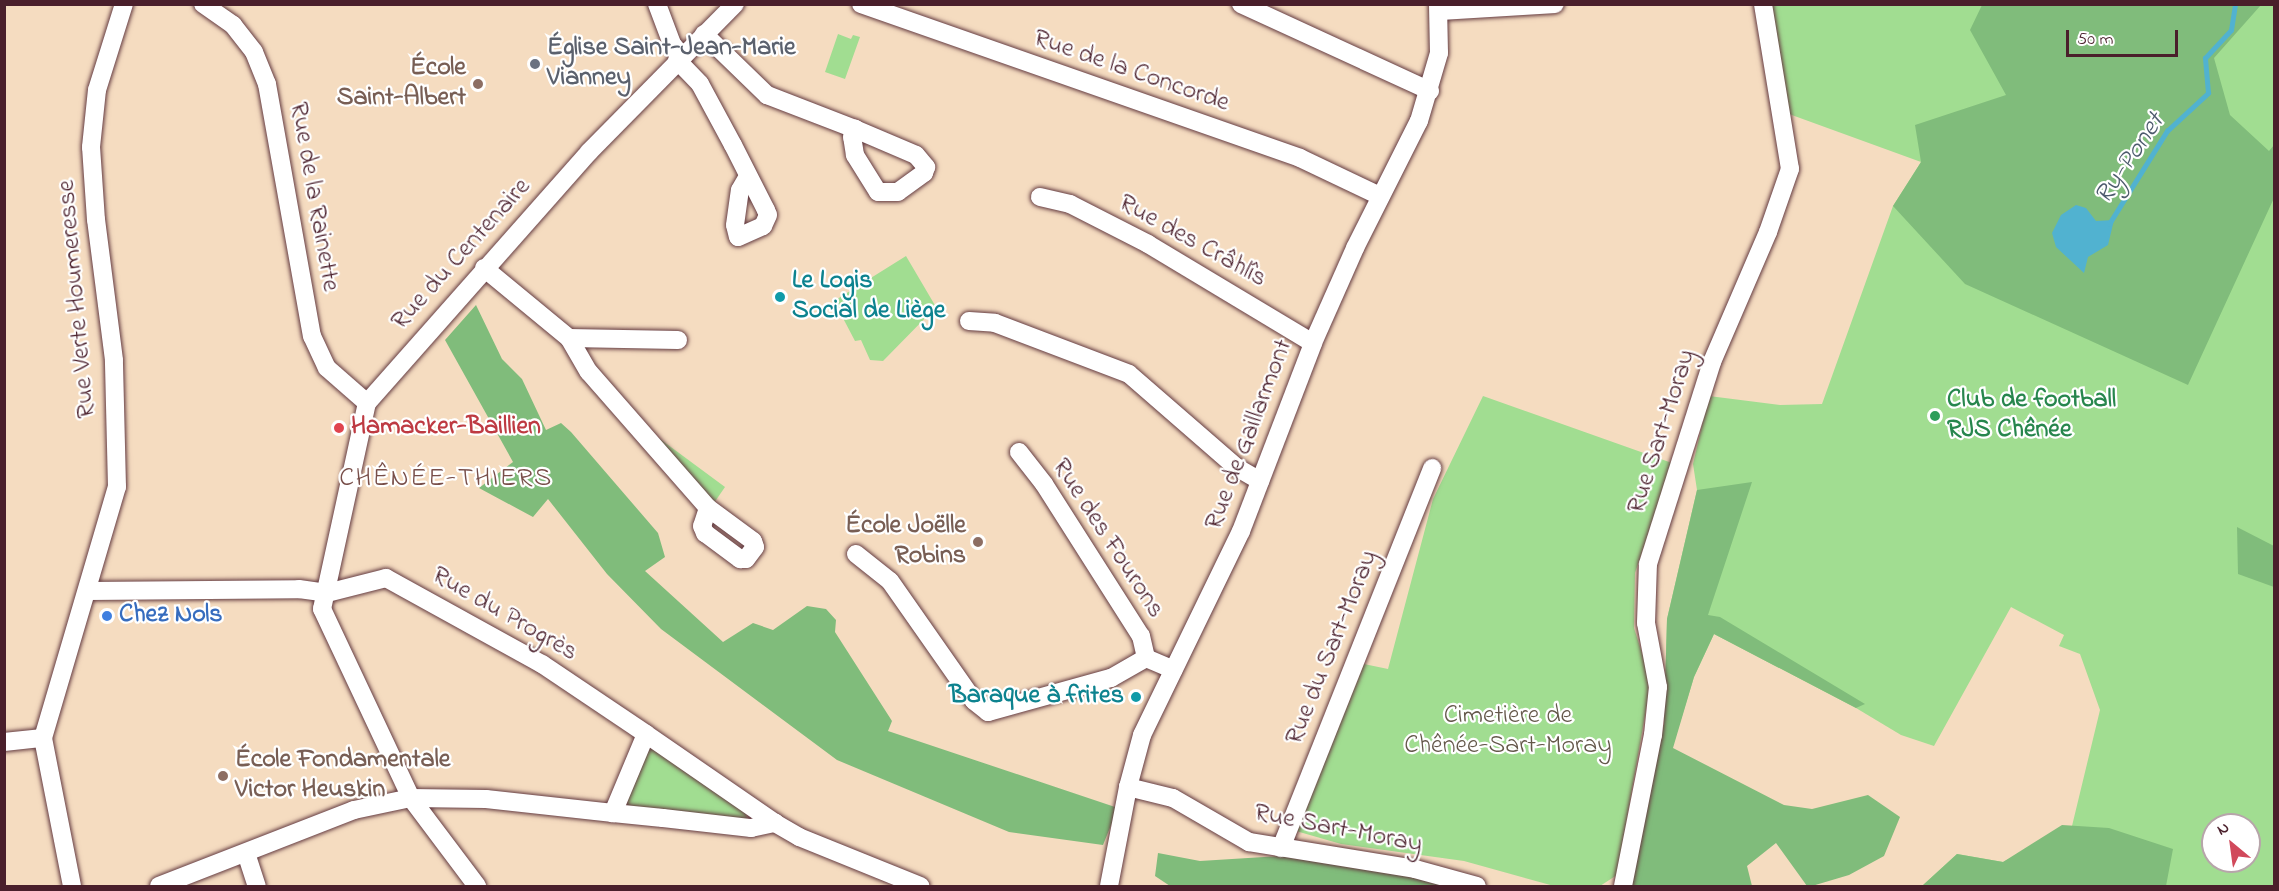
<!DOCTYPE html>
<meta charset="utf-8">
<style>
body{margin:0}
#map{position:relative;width:2279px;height:891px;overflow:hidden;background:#f5dcc0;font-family:"Indie Flower",sans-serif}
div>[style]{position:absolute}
.green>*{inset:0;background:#a1dd91}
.forest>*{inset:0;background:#80bc7b}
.water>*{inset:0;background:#51b2d0}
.stream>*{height:4.5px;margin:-2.25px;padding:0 2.25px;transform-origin:2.25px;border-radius:2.25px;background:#51b2d0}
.roads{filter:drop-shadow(0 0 2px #643b41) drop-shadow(0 0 2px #643b41)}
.street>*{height:18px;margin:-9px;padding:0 9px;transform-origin:9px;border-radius:9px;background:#fff}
.dots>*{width:16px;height:16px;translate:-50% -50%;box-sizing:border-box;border:3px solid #fff;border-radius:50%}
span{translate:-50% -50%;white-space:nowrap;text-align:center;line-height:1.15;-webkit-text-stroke:4.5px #fff;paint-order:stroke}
.worship-label{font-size:26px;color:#5b616d;font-weight:700}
.left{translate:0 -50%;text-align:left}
.education-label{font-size:26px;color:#785e54;font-weight:700}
.right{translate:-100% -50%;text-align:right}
.street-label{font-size:26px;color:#4a1f2b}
.culture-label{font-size:26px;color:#0d838f;font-weight:700}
.leisure-label{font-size:26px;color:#27864d;font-weight:700}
.health-label{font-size:26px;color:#be3a42;font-weight:700}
.shop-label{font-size:26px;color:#366cbe;font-weight:700}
.park-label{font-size:26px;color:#64584a}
.water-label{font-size:27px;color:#4d5a6d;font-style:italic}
.neighbourhood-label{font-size:27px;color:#784e49;letter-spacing:1.5px}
.frame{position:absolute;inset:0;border:6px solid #4a1f2b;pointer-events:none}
.north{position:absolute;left:2201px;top:813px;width:60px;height:60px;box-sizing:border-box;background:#fff;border:2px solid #b7a5aa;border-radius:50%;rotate:331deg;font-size:16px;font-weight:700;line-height:24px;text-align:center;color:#4a1f2b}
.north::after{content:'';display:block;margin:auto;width:21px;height:27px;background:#d1495b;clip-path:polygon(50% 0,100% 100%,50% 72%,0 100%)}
.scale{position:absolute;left:2066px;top:30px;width:112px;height:27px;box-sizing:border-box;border:3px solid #4a1f2b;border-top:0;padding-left:8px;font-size:18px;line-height:21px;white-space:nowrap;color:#4a1f2b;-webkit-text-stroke:4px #fff;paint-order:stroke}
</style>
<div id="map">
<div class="green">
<i style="clip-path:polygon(evenodd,1770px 5px,2274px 5px,2274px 886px,1922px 886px,1957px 854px,2003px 862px,2072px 826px,2100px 710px,2080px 654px,2059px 646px,2064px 635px,2011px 607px,1934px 746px,1901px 735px,1856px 708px,1714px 634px,1694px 677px,1630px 886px,1664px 724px,1667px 619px,1697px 490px,1693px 464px,1709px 396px,1780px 405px,1822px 404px,1893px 206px,1921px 162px,1789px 114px,1770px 5px,2213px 825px,2249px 825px,2249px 861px,2213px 861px,2213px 825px)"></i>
<i style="clip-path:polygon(838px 34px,851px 39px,853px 35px,860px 37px,845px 79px,825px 72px)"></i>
<i style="clip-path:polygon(906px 256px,936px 307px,883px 361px,870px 360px,861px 340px,855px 341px,834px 301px)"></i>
<i style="clip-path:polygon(1483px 396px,1672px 463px,1635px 573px,1634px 628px,1651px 681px,1617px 875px,1600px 886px,1554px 886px,1464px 861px,1341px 844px,1296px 831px,1364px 664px,1388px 669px,1433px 499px)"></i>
<i style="clip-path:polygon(656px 436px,725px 487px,714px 503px)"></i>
<i style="clip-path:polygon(651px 748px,746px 813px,747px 820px,626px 808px,622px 803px,646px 749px)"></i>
</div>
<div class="forest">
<i style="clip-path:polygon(1982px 5px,2261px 5px,2214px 58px,2230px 115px,2269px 151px,2274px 145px,2274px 198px,2188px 385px,1965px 284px,1893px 206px,1921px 162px,1915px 125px,2006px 95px,1970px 30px)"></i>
<i style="clip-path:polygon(476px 305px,502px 359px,522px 379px,546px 430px,561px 423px,571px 432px,658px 533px,665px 557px,645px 571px,723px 642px,753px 623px,773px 630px,807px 606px,826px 609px,836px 620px,835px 632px,892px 721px,888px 731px,1118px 808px,1103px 845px,1009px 832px,837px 760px,661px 629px,607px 574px,548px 499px,533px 517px,479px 488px,513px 462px,445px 340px)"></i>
<i style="clip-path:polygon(1752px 482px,1708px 615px,1720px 617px,1865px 704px,1856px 708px,1714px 634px,1694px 677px,1673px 748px,1784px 805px,1812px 809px,1868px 795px,1900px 817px,1884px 856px,1849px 875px,1812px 886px,1807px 886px,1776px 843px,1747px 866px,1752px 886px,1630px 886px,1664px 724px,1667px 619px,1697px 490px)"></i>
<i style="clip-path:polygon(2237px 527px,2274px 546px,2274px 587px,2238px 574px)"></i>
<i style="clip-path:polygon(2062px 825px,2109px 828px,2173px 849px,2166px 886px,1922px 886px,1957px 854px,2003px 862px)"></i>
<i style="clip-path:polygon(1158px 853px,1200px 861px,1281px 856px,1415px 875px,1457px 886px,1170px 886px,1155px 876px)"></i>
</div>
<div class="water">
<i style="clip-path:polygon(2076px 205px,2086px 208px,2096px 221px,2114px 220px,2108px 245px,2088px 257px,2084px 273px,2056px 247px,2052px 233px,2061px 215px)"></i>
</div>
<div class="stream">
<i style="left:2109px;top:224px;width:110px;rotate:-58.1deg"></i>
<i style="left:2167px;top:131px;width:56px;rotate:-42.8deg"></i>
<i style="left:2208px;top:93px;width:35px;rotate:-95deg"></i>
<i style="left:2205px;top:58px;width:38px;rotate:-47deg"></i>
<i style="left:2231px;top:30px;width:26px;rotate:-81deg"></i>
</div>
<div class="roads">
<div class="street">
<i style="left:203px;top:4px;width:37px;rotate:35deg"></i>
<i style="left:233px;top:25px;width:34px;rotate:52deg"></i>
<i style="left:254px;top:52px;width:35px;rotate:68deg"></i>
<i style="left:267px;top:84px;width:256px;rotate:79.9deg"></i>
<i style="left:312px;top:336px;width:35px;rotate:65deg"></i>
<i style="left:327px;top:368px;width:53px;rotate:41.2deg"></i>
<i style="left:657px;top:4px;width:43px;rotate:69.4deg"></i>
<i style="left:672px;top:44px;width:16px;rotate:50deg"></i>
<i style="left:861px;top:4px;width:465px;rotate:19.3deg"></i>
<i style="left:1300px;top:158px;width:89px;rotate:25.4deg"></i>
<i style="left:1241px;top:4px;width:208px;rotate:24.7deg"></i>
<i style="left:1441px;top:11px;width:114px;rotate:-3.5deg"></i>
<i style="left:704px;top:34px;width:88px;rotate:44.1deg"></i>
<i style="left:767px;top:95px;width:94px;rotate:21.1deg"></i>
<i style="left:855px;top:129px;width:66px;rotate:23.1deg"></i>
<i style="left:916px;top:155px;width:16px;rotate:50deg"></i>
<i style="left:926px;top:167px;width:6px;rotate:108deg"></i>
<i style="left:924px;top:173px;width:32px;rotate:144deg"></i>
<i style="left:898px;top:192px;width:20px;rotate:180deg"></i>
<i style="left:878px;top:192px;width:44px;rotate:-121.9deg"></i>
<i style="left:855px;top:155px;width:18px;rotate:-99deg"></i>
<i style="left:852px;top:137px;width:9px;rotate:-69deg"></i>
<i style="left:677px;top:60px;width:33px;rotate:46deg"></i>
<i style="left:700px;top:84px;width:69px;rotate:61.6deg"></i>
<i style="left:733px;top:145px;width:73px;rotate:63.1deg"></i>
<i style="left:766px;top:210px;width:5px;rotate:68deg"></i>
<i style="left:768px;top:215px;width:12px;rotate:114deg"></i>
<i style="left:763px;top:226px;width:27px;rotate:156deg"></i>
<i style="left:738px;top:237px;width:12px;rotate:-104deg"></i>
<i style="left:735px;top:225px;width:35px;rotate:-82deg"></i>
<i style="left:740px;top:190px;width:16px;rotate:-60deg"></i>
<i style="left:1040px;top:197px;width:31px;rotate:13deg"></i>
<i style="left:1070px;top:204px;width:88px;rotate:27.1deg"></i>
<i style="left:1148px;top:244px;width:192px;rotate:31deg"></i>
<i style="left:484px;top:268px;width:110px;rotate:39.5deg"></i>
<i style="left:569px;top:338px;width:39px;rotate:60deg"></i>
<i style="left:589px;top:372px;width:181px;rotate:48.8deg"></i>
<i style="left:708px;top:508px;width:19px;rotate:108deg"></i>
<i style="left:702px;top:526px;width:8px;rotate:67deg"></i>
<i style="left:705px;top:533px;width:44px;rotate:36.6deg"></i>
<i style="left:740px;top:559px;width:6px"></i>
<i style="left:746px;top:559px;width:15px;rotate:-53deg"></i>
<i style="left:755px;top:547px;width:6px;rotate:-108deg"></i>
<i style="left:753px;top:541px;width:56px;rotate:-143.7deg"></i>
<i style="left:969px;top:321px;width:26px;rotate:4deg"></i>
<i style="left:995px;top:323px;width:143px;rotate:20.8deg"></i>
<i style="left:1129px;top:374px;width:142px;rotate:41deg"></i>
<i style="left:1236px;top:467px;width:28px;rotate:30deg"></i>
<i style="left:569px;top:338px;width:109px;rotate:1.1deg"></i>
<i style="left:1019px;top:452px;width:41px;rotate:52deg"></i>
<i style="left:1044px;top:484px;width:180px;rotate:57.5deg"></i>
<i style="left:1141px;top:636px;width:23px;rotate:77deg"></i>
<i style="left:856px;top:554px;width:43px;rotate:38.5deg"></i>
<i style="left:890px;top:581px;width:146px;rotate:55deg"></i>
<i style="left:974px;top:701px;width:18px;rotate:38deg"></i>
<i style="left:988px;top:712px;width:128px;rotate:-15.5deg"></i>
<i style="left:1111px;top:678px;width:40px;rotate:-29.7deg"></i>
<i style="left:1146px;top:658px;width:30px;rotate:23deg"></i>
<i style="left:88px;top:591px;width:211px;rotate:-0.5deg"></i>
<i style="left:299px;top:589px;width:28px;rotate:8deg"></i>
<i style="left:327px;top:593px;width:61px;rotate:-14.3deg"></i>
<i style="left:386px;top:578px;width:178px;rotate:28.9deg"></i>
<i style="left:542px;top:664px;width:125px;rotate:33.9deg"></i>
<i style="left:4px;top:742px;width:39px;rotate:-6deg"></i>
<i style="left:1128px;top:787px;width:46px;rotate:13.7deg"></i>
<i style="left:1173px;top:798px;width:88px;rotate:30.1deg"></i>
<i style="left:1249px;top:842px;width:168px;rotate:9.2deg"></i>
<i style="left:1415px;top:869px;width:64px;rotate:15.3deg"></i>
<i style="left:775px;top:823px;width:28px;rotate:30deg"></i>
<i style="left:799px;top:837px;width:131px;rotate:22deg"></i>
<i style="left:1281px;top:848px;width:409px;rotate:-68.3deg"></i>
<i style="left:246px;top:853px;width:35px;rotate:72deg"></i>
<i style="left:72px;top:886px;width:151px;rotate:-101.1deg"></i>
<i style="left:43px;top:738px;width:262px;rotate:-73.6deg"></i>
<i style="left:117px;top:487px;width:127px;rotate:-91.4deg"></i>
<i style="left:114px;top:360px;width:141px;rotate:-97.3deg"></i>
<i style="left:96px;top:220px;width:73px;rotate:-93.9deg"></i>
<i style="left:91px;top:147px;width:57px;rotate:-84deg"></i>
<i style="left:97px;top:90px;width:90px;rotate:-72.6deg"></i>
<i style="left:159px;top:886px;width:209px;rotate:-21.3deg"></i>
<i style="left:354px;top:810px;width:58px;rotate:-11.9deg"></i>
<i style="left:411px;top:798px;width:75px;rotate:0.8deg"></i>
<i style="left:486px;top:799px;width:128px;rotate:6.3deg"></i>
<i style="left:613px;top:813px;width:50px;rotate:5.7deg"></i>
<i style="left:663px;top:818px;width:89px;rotate:6.5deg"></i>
<i style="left:751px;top:828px;width:25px;rotate:-12deg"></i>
<i style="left:775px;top:823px;width:157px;rotate:-145.4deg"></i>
<i style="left:646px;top:734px;width:86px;rotate:112.7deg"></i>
<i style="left:477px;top:886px;width:110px;rotate:-126.9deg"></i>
<i style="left:411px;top:798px;width:209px;rotate:-115.2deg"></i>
<i style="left:322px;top:609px;width:211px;rotate:-77.7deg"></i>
<i style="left:367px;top:403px;width:335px;rotate:-48.5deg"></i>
<i style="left:589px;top:152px;width:208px;rotate:-45.4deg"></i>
<i style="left:1109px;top:886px;width:101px;rotate:-79.1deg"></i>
<i style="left:1128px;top:787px;width:54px;rotate:-74.9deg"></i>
<i style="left:1142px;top:735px;width:227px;rotate:-64.1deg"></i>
<i style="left:1241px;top:531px;width:201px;rotate:-69deg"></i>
<i style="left:1313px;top:343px;width:104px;rotate:-66.1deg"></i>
<i style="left:1355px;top:248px;width:142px;rotate:-63.3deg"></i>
<i style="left:1419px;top:121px;width:71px;rotate:-73.6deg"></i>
<i style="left:1439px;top:53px;width:49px;rotate:-91.2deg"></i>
<i style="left:1623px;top:886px;width:154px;rotate:-78.8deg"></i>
<i style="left:1653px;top:735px;width:48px;rotate:-84.1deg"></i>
<i style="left:1658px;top:687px;width:65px;rotate:-100.6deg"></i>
<i style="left:1646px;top:623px;width:59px;rotate:-88.1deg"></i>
<i style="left:1648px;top:564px;width:212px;rotate:-72.4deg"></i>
<i style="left:1712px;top:362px;width:142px;rotate:-66.7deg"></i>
<i style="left:1768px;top:232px;width:67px;rotate:-70.8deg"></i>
<i style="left:1790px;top:169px;width:167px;rotate:-99.3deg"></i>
</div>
</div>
<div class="dots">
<i style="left:535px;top:64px;background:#6b7280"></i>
<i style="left:478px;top:84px;background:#8d6e63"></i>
<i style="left:780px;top:297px;background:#0f9aa8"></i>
<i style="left:1935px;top:416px;background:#2e9e5b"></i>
<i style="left:339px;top:428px;background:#e0444e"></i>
<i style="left:978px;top:542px;background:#8d6e63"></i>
<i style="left:107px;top:616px;background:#3f7fe0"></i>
<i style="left:1136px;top:697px;background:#0f9aa8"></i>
<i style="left:223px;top:776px;background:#8d6e63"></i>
</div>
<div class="worship-label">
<span class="left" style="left:547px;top:64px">Église Saint-Jean-Marie<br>Vianney</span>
</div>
<div class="education-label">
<span class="right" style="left:466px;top:84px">École<br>Saint-Albert</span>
<span class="right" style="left:966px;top:542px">École Joëlle<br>Robins</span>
<span class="left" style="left:235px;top:776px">École Fondamentale<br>Victor Heuskin</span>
</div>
<div class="street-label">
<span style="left:1131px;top:72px;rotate:19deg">Rue de la Concorde</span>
<span style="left:313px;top:197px;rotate:80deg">Rue de la Rainette</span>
<span style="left:1192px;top:242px;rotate:29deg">Rue des Crâhlîs</span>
<span style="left:462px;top:255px;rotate:-48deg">Rue du Centenaire</span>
<span style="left:78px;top:299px;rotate:-95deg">Rue Verte Houmeresse</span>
<span style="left:1663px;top:432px;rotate:-72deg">Rue Sart-Moray</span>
<span style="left:1250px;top:435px;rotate:-69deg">Rue de Gaillarmont</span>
<span style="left:1107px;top:539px;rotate:57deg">Rue des Fourons</span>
<span style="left:504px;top:615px;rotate:30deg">Rue du Progrès</span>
<span style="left:1333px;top:648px;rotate:-68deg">Rue du Sart-Moray</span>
<span style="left:1338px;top:830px;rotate:11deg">Rue Sart-Moray</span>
</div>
<div class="culture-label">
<span class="left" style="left:792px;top:297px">Le Logis<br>Social de Liège</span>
<span class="right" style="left:1124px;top:697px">Baraque à frites</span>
</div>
<div class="leisure-label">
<span class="left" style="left:1947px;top:416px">Club de football<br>RJS Chênée</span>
</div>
<div class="health-label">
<span class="left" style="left:351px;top:428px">Hamacker-Baillien</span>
</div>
<div class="shop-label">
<span class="left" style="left:119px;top:616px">Chez Nols</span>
</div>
<div class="park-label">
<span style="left:1508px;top:732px">Cimetière de<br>Chênée-Sart-Moray</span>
</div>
<div class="water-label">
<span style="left:2130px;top:159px;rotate:-56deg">Ry-Ponet</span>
</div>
<div class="neighbourhood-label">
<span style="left:446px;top:479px">CHÊNÉE-THIERS</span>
</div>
<div class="frame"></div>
<div class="north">N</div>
<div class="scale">50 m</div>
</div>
